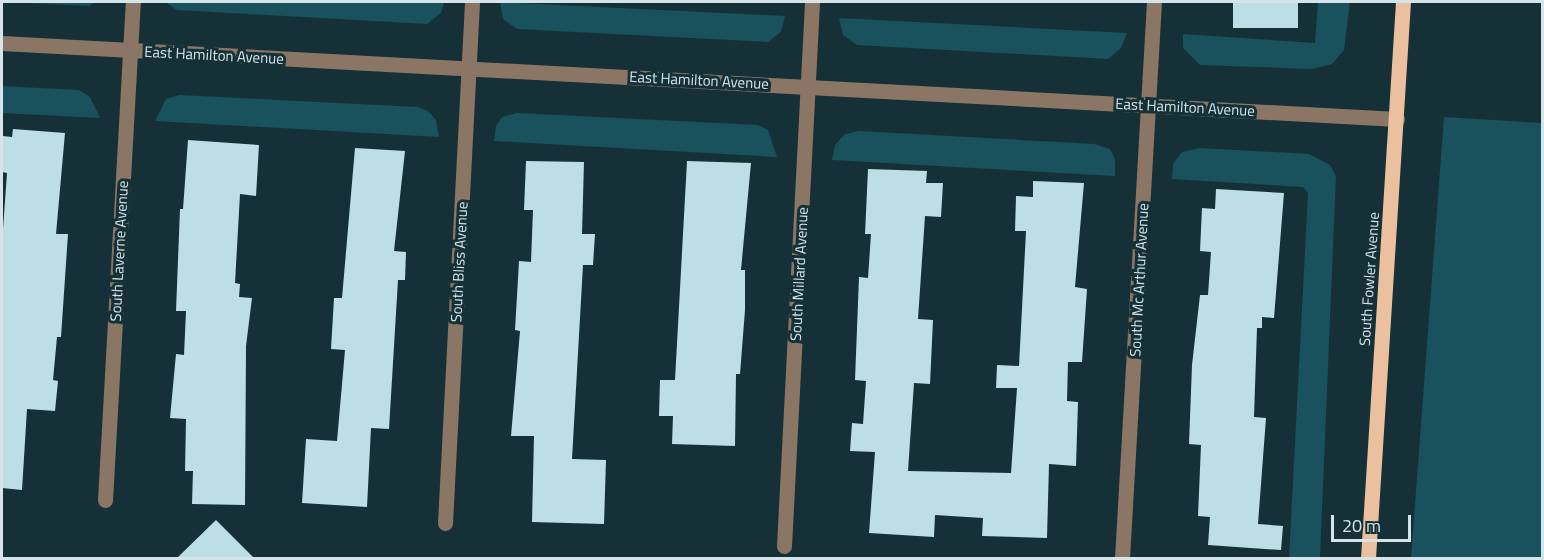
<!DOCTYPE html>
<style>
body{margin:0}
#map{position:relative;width:1544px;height:560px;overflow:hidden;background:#153137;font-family:"Titillium Web",sans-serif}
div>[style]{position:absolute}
.green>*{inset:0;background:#19515d}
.building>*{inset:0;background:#bedee6;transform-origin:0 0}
.minor>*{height:15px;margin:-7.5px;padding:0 7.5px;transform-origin:7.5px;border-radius:7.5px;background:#8b7666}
.major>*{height:15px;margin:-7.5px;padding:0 7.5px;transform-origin:7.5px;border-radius:7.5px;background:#ebc09f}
span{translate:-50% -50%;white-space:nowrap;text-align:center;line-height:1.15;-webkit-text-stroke:6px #153137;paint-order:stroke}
.street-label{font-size:15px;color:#d4e4e9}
.frame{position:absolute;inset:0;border:3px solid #d4e4e9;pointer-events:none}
.scale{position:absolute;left:1331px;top:515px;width:80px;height:27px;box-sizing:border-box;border:3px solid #d4e4e9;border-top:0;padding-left:8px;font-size:18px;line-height:21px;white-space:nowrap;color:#d4e4e9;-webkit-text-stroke:4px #153137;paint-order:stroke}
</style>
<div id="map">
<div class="green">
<i style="clip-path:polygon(7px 2px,95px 2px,89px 6px)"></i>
<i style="clip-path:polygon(165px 2px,444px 2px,441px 13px,427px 24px,177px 10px)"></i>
<i style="clip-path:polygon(500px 2px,785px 16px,781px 32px,768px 42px,517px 29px,503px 19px)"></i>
<i style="clip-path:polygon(1318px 2px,1350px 2px,1344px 50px,1332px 64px,1312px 69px,1200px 65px,1183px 48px,1183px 34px,1315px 43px)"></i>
<i style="clip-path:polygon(839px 18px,1127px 33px,1121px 48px,1108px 59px,857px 45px,843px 35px)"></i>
<i style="clip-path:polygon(2px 86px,79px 90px,90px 97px,100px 118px,2px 113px)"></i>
<i style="clip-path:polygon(179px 95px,418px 107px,428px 111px,436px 120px,439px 137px,155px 121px,166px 99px)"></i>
<i style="clip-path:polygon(517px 113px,758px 125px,768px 130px,777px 157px,494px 141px,496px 126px,502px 117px)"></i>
<i style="clip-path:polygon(1444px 117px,1542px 123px,1542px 558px,1411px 558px)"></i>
<i style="clip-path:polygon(859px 131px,1094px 144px,1110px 149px,1115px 159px,1115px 176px,832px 160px,835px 145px,845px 134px)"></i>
<i style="clip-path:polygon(1200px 148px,1309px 154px,1330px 165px,1336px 176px,1320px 558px,1289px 558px,1308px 193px,1303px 187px,1172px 179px,1173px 164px,1182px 152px)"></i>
</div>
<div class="building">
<i style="left:1233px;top:2px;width:65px;height:26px"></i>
<i style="clip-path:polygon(13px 129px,65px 133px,56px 234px,68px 234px,61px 337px,57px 337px,53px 380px,58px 381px,55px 411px,27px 409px,22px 490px,2px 488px,2px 243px,7px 173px,2px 172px,2px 136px,12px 137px)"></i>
<i style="clip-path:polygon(188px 140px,259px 145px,256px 196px,240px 194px,235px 283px,240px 284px,239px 297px,252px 298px,246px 346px,245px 505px,192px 504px,193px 471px,185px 471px,186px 419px,170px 418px,176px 354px,184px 355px,186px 311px,176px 311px,180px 209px,183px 209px)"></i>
<i style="clip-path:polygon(355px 148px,405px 151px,394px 251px,406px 252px,405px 280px,398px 280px,389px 429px,371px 428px,367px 507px,302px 503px,306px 439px,337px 441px,345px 350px,331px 349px,334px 298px,342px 298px)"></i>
<i style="clip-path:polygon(526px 161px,584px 162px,582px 234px,595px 234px,593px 265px,583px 265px,572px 459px,606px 460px,604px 524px,532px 522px,534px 436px,511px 436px,520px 331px,515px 330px,519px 261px,531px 262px,533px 210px,524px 210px)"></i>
<i style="clip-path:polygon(687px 161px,751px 163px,741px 270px,745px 270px,745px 310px,740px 374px,736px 374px,735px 446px,672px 444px,673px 416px,659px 416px,660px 380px,675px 380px)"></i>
<i style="clip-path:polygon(868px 169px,927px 171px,926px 183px,943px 183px,941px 217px,925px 216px,918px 319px,933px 320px,930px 384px,914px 383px,908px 471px,1011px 473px,1017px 388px,996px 388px,997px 365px,1019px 366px,1026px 231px,1015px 231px,1016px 196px,1033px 197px,1033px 181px,1084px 183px,1075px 287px,1087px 289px,1082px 362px,1068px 362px,1067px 401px,1078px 402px,1076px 466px,1049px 464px,1047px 538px,982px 536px,983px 518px,935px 515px,934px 537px,869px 533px,875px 452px,850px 451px,852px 423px,863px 424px,866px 381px,855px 380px,859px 277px,868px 278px,871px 234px,865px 234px)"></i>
<i style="clip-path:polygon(1216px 189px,1284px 193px,1274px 318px,1262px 317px,1262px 328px,1257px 328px,1254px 417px,1266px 418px,1258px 524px,1283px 526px,1281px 550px,1208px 545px,1210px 517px,1198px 516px,1201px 445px,1189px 444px,1192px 365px,1200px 295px,1208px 295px,1211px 252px,1200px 251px,1202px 208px,1215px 209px)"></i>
<i style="clip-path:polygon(216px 520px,254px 558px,177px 558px)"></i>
</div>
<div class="minor">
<i style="left:2px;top:43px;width:1397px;rotate:3.12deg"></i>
<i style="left:105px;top:500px;width:499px;rotate:-86.8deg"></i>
<i style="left:445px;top:523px;width:522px;rotate:-87.03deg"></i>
<i style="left:784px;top:546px;width:545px;rotate:-87.05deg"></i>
<i style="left:1122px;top:558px;width:557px;rotate:-86.71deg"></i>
</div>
<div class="major">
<i style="left:1368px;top:558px;width:557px;rotate:-86.4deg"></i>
</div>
<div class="street-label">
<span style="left:214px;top:55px;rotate:3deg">East Hamilton Avenue</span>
<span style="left:699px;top:80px;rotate:3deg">East Hamilton Avenue</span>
<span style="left:1185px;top:107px;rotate:3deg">East Hamilton Avenue</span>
<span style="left:119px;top:251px;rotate:-87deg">South Laverne Avenue</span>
<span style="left:459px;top:262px;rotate:-87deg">South Bliss Avenue</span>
<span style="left:799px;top:274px;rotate:-87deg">South Millard Avenue</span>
<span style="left:1369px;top:279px;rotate:-86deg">South Fowler Avenue</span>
<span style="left:1139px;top:280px;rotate:-87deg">South Mc Arthur Avenue</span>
</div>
<div class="frame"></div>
<div class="scale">20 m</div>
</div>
